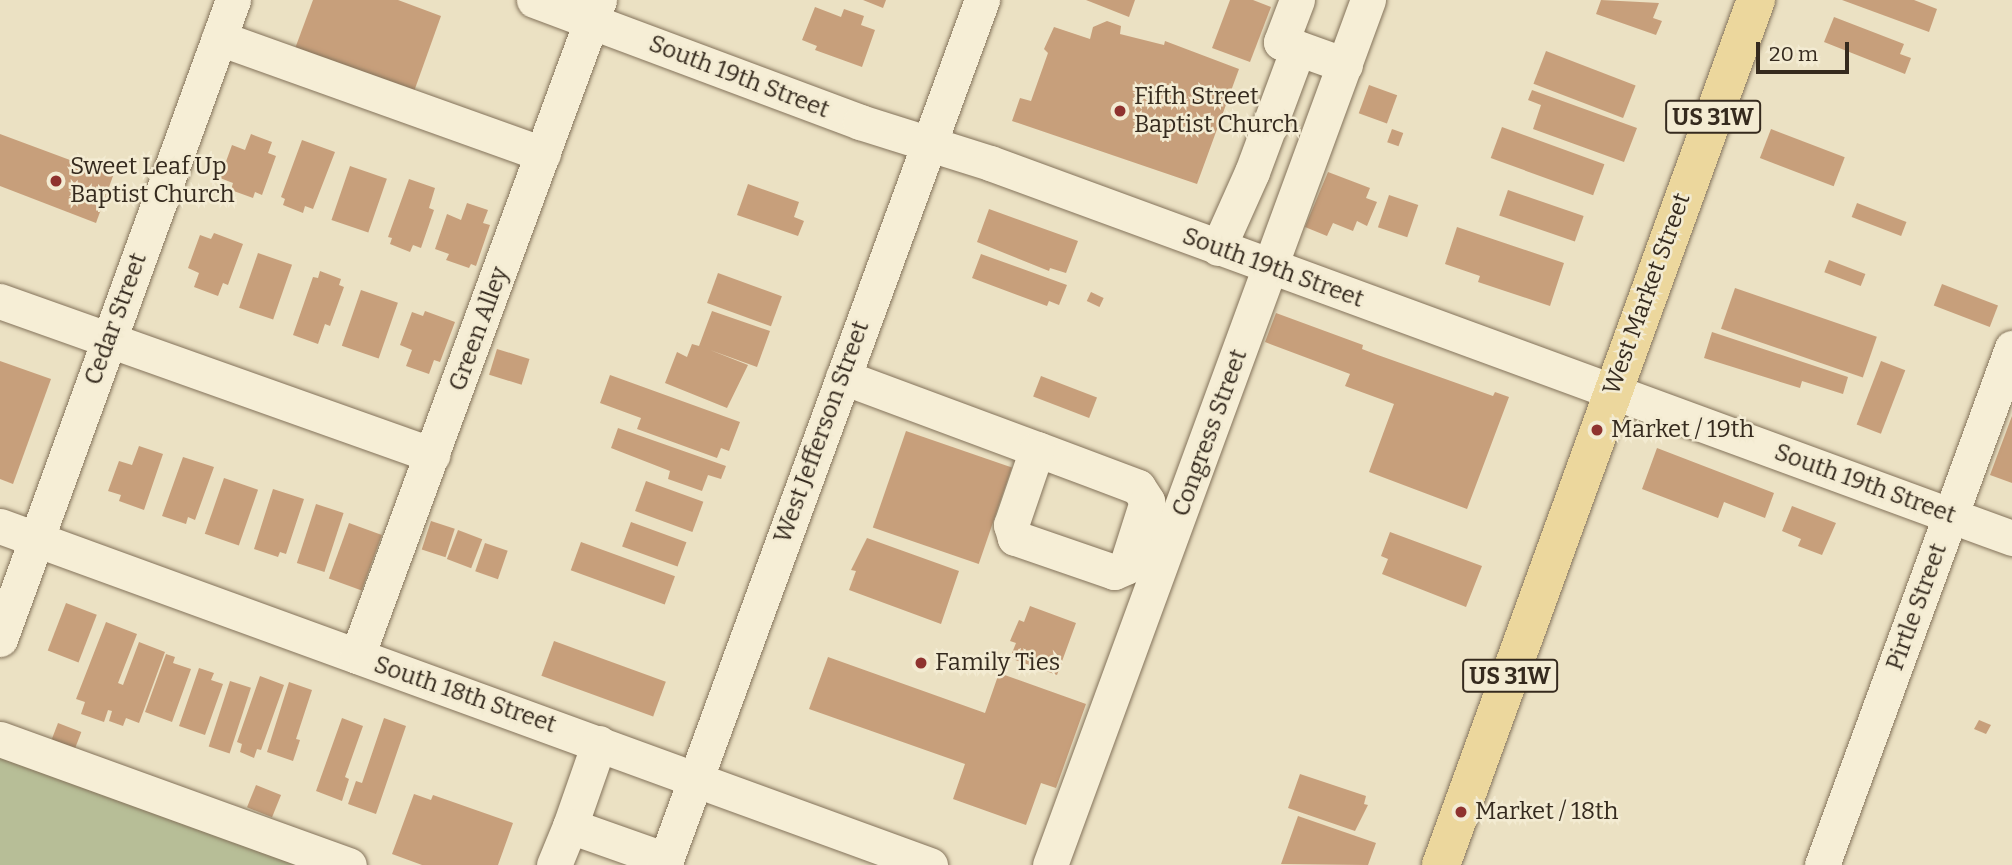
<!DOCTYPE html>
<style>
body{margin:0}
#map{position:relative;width:2012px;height:865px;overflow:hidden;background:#ebe1c3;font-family:Bitter,serif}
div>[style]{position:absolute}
.cemetery>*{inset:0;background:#b7be97}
.building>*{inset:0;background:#c79f7b;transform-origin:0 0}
.roads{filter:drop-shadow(0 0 2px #84735b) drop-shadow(0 0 2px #84735b)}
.minor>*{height:35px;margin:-17.5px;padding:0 17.5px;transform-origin:17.5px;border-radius:17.5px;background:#f6eed6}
.major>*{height:38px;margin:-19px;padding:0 19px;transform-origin:19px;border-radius:19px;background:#ecd79d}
.dots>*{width:19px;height:19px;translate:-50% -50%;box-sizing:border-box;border:4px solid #f3ebd2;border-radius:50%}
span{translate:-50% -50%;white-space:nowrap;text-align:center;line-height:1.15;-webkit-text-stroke:5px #f3ebd2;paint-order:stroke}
.shield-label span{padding:2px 5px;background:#f3ebd2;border:2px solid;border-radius:5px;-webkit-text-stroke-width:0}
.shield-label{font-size:23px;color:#352a1e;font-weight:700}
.street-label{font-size:24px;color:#352a1e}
.poi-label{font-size:24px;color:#352a1e}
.left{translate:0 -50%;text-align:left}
.scale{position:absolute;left:1756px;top:42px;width:93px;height:32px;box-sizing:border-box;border:4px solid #352a1e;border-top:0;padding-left:9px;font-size:21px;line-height:24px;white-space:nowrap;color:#352a1e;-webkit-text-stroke:5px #f3ebd2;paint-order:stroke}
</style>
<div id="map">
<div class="cemetery">
<i style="clip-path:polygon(0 751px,312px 865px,0 865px)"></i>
</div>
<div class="building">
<i style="clip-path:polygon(313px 0,398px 0,441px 16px,412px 97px,293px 54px)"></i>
<i style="clip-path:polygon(863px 0,886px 0,883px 8px)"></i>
<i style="clip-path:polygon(1086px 0,1135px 0,1129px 17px)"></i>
<i style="clip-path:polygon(1230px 0,1253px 0,1271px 7px,1250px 62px,1212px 48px)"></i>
<i style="clip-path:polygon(1601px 0,1659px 3px,1653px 18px,1662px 21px,1656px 35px,1596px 14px)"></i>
<i style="clip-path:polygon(1842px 0,1914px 0,1937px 9px,1929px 32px)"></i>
<i style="clip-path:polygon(815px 7px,841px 17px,844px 9px,864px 16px,861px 25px,875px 30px,862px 67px,815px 50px,817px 46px,802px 40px)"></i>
<i style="clip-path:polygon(1834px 17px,1904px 44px,1900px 54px,1911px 58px,1905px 74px,1824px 42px)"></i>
<i style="clip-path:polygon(1107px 21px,1121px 26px,1120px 34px,1164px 45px,1165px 41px,1239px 69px,1197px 184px,1012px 121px,1020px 98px,1031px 101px,1048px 53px,1044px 49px,1054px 27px,1090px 39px,1093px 27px)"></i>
<i style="left:1546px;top:51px;width:96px;height:35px;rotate:21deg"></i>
<i style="left:1369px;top:85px;width:30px;height:30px;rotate:20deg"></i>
<i style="clip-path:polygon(1532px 90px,1637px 128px,1624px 162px,1533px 129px,1541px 105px,1528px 100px)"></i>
<i style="left:1502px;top:127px;width:109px;height:33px;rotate:20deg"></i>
<i style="left:1392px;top:129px;width:12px;height:14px;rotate:20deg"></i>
<i style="left:1771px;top:129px;width:79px;height:31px;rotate:21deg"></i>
<i style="clip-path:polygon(0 134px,113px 176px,96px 223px,0 186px)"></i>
<i style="clip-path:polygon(251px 134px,272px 142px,268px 153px,276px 156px,262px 195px,255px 192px,253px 198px,231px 190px,233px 183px,220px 178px,232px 145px,245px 150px)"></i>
<i style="clip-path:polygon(302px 140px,335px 152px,313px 209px,305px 206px,303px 213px,283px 205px,285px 199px,281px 197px)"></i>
<i style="left:350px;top:166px;width:39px;height:57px;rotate:19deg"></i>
<i style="clip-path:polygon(1328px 172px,1370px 188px,1366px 198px,1377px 202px,1367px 226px,1357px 221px,1353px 231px,1333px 223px,1327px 236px,1305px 227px)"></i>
<i style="clip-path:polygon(409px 179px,435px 188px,429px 208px,434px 210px,421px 248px,413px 245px,410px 252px,390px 244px,392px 238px,388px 237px)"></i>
<i style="clip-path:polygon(748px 184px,799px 202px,794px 217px,804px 221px,798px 236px,737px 215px)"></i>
<i style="left:1508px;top:190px;width:80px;height:27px;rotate:19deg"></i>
<i style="left:1389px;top:195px;width:31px;height:34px;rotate:19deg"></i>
<i style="clip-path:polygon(467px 203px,488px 210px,483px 223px,490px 225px,476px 266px,471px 264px,469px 268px,446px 260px,449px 254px,435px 249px,447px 214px,461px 220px)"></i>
<i style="left:1857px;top:203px;width:53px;height:15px;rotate:21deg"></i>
<i style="clip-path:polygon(989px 209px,1078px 241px,1066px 273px,1050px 268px,1049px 271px,977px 242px)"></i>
<i style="clip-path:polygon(1457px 227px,1564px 263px,1550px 306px,1478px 282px,1480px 276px,1445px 264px)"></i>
<i style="clip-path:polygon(214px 233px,243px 244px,228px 285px,223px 283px,218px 296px,194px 287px,199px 273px,188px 268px,200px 235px,211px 239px)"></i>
<i style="left:258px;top:253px;width:36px;height:58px;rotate:19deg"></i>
<i style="clip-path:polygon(981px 254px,1067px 285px,1059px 305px,1049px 301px,1047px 306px,972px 278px)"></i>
<i style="left:1829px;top:260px;width:39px;height:13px;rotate:21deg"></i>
<i style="clip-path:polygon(320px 271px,341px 279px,339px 285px,344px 287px,330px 326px,325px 324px,318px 344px,293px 335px,313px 277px,318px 278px)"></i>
<i style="left:718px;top:273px;width:68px;height:32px;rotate:20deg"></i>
<i style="left:1942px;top:284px;width:60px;height:23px;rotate:21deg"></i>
<i style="left:1735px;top:288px;width:150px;height:43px;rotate:19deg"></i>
<i style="left:361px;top:290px;width:39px;height:59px;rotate:19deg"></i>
<i style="left:1091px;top:292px;width:14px;height:10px;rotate:25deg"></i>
<i style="clip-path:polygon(425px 311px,455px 322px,440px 362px,434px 360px,429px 374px,406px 366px,412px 350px,400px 345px,412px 312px,423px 316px)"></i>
<i style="clip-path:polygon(712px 311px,770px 331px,757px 367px,710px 350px,748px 365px,727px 408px,665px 383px,677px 352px,687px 357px,692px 344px,699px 346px)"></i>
<i style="clip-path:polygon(1276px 313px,1363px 345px,1362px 349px,1375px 354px,1493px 396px,1495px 392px,1509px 397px,1467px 509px,1369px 472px,1394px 404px,1345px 386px,1350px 374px,1265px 342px)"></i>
<i style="clip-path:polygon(1712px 332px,1848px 377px,1843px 394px,1802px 381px,1800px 388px,1704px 358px)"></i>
<i style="left:497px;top:349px;width:34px;height:27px;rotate:17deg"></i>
<i style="clip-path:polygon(0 361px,51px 379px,13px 484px,0 479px)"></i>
<i style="left:1881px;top:361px;width:26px;height:68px;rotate:21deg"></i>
<i style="clip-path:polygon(610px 375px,740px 422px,729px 451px,721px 448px,717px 458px,637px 429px,641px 418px,600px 403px)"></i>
<i style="left:1041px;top:376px;width:60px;height:22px;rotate:21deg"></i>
<i style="clip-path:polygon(2012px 416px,2012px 483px,1990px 475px)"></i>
<i style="clip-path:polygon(618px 428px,726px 466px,721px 479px,708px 475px,702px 491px,668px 479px,670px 471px,611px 448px)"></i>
<i style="left:906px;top:431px;width:112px;height:102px;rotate:19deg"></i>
<i style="clip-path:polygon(139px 446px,163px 454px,144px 510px,119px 501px,121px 495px,108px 491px,119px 461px,132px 465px)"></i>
<i style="clip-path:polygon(1657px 448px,1774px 493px,1765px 518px,1724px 502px,1718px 518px,1642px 489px)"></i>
<i style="clip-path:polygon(183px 457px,214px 467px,195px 520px,188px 517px,186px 524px,162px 516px)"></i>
<i style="left:224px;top:478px;width:36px;height:59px;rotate:19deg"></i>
<i style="left:646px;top:481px;width:61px;height:32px;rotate:20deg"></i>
<i style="clip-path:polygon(273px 489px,304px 499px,286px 554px,280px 552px,278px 557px,254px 549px)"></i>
<i style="left:316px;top:504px;width:29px;height:62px;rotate:18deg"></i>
<i style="clip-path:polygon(1792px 506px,1836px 523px,1822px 555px,1798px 546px,1801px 539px,1782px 531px)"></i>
<i style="left:431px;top:521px;width:25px;height:30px;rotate:18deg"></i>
<i style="left:631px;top:522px;width:59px;height:26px;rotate:20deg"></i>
<i style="left:349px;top:523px;width:35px;height:59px;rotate:20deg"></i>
<i style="left:458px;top:530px;width:26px;height:31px;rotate:21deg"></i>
<i style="clip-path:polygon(1390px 532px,1482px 566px,1466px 607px,1382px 574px,1388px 559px,1381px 556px)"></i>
<i style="clip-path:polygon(867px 538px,959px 571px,941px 624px,849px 590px,856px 571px,851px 570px)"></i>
<i style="left:581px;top:542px;width:100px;height:30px;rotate:20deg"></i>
<i style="left:485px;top:543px;width:24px;height:30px;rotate:19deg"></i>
<i style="left:66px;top:603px;width:33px;height:51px;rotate:21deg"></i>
<i style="clip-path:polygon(1030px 606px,1076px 623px,1057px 675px,1010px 658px,1016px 643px,1010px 641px,1019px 620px,1024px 622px)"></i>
<i style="clip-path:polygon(106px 622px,137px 634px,118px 683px,123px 685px,139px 642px,165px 652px,139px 723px,126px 718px,123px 726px,109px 721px,112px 711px,108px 710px,104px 722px,81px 714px,85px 702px,76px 699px)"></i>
<i style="left:554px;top:641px;width:119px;height:37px;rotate:20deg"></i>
<i style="clip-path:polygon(166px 654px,175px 657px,173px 663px,191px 669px,172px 722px,145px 712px)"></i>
<i style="clip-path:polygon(828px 657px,985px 713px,999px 673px,1086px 704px,1056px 788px,1041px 783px,1026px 825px,953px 799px,965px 764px,809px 709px)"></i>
<i style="clip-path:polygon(199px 668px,214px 673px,211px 680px,223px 684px,205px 735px,179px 726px)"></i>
<i style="clip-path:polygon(260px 676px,284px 685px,261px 750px,257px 749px,254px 758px,240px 752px,242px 744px,237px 742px)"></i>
<i style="left:230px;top:681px;width:22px;height:69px;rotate:18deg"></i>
<i style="clip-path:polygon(289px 682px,312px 690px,296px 739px,300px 740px,293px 761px,267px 752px)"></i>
<i style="clip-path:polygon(342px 718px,363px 726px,345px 777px,349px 779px,342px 801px,316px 791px)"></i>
<i style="clip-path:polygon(384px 718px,406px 726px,376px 814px,348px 804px,356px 781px,362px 783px)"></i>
<i style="clip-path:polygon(1979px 720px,1991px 725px,1986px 734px,1974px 729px)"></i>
<i style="left:58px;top:723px;width:25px;height:18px;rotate:21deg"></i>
<i style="clip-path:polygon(1300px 774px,1366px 796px,1364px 804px,1368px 805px,1355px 831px,1288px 808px)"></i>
<i style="left:256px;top:785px;width:27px;height:24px;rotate:22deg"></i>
<i style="clip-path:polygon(414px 794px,431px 800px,433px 795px,513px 823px,498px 865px,422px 865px,392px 854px)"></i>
<i style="clip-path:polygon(1298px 816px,1376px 843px,1368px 865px,1281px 864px)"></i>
</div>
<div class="roads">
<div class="minor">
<i style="left:534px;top:0;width:348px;rotate:20.5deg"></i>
<i style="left:860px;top:122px;width:136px;rotate:17.5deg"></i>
<i style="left:990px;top:163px;width:1089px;rotate:20.15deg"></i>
<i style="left:1297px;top:0;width:45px;rotate:110.9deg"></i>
<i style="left:1281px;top:42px;width:68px;rotate:19.8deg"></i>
<i style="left:219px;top:38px;width:344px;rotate:19.7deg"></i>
<i style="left:1218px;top:248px;width:83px;rotate:-65.9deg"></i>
<i style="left:1252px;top:172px;width:132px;rotate:-69.6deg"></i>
<i style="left:0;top:301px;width:459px;rotate:19.6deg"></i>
<i style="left:843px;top:377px;width:207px;rotate:20.4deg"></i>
<i style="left:1037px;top:449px;width:108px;rotate:20.6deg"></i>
<i style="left:1138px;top:487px;width:17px;rotate:57deg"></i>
<i style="left:1147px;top:501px;width:69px;rotate:107.7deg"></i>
<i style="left:1126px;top:567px;width:13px;rotate:157deg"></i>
<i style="left:1114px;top:572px;width:105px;rotate:-161deg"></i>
<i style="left:1015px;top:538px;width:14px;rotate:-107deg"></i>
<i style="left:1011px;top:525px;width:80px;rotate:-71.1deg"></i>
<i style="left:0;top:526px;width:990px;rotate:20.03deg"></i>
<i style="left:0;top:639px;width:680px;rotate:-69.97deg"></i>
<i style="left:357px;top:656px;width:699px;rotate:-69.75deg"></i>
<i style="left:0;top:739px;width:371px;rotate:19.9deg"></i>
<i style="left:570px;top:826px;width:88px;rotate:-70.7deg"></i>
<i style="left:554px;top:865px;width:42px;rotate:-67.7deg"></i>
<i style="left:570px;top:826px;width:102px;rotate:19.5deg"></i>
<i style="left:664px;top:865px;width:922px;rotate:-69.82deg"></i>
<i style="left:1050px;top:865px;width:922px;rotate:-69.82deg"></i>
<i style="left:1822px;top:865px;width:551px;rotate:-69.82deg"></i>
</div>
<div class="major">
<i style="left:1441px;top:865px;width:921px;rotate:-69.99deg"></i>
</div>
</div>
<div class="dots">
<i style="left:1120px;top:111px;background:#8f332f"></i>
<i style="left:56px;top:181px;background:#8f332f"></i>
<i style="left:1597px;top:430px;background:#8f332f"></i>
<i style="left:921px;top:663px;background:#8f332f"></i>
<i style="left:1461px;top:812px;background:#8f332f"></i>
</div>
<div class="shield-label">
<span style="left:1713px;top:117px">US 31W</span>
<span style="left:1510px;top:676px">US 31W</span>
</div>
<div class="street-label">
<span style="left:739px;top:77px;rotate:21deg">South 19th Street</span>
<span style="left:1273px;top:268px;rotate:20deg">South 19th Street</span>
<span style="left:1647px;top:294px;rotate:-70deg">West Market Street</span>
<span style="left:116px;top:319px;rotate:-70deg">Cedar Street</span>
<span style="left:479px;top:329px;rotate:-70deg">Green Alley</span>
<span style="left:822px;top:432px;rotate:-70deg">West Jefferson Street</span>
<span style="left:1210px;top:433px;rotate:-70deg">Congress Street</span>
<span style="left:1865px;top:484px;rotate:20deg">South 19th Street</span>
<span style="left:1917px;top:607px;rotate:-70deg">Pirtle Street</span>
<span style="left:465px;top:695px;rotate:19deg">South 18th Street</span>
</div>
<div class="poi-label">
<span class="left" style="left:1134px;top:111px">Fifth Street<br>Baptist Church</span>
<span class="left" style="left:70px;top:181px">Sweet Leaf Up<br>Baptist Church</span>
<span class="left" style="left:1611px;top:430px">Market / 19th</span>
<span class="left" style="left:935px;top:663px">Family Ties</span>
<span class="left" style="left:1475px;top:812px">Market / 18th</span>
</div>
<div class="scale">20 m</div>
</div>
